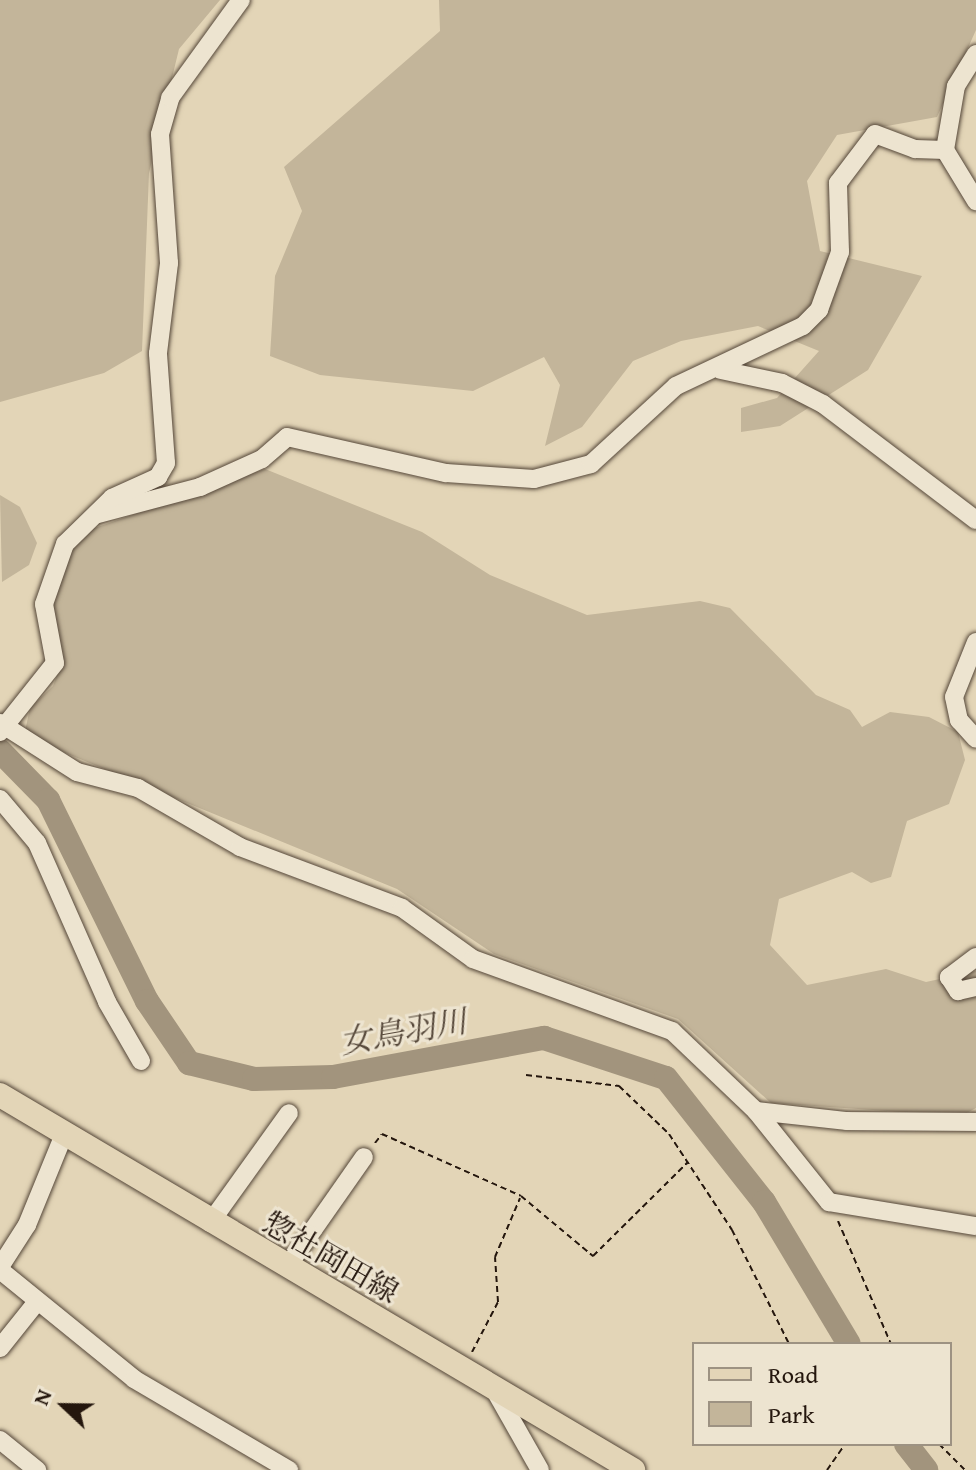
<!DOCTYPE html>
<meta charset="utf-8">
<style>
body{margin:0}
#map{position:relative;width:976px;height:1470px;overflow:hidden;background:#e3d5b7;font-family:"Gentium Book Plus","Noto Serif JP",serif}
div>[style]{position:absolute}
.green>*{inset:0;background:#c3b59a}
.river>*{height:24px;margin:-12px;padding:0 12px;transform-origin:12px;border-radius:12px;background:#a2947d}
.path>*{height:2px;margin-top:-1px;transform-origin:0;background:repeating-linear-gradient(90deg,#24160d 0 6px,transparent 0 10px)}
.roads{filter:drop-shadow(0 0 2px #544638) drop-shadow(0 0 2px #544638)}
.minor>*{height:18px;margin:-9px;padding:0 9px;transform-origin:9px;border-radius:9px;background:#ede4d0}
.major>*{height:24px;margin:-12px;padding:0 12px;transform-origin:12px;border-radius:12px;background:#e3d5b7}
span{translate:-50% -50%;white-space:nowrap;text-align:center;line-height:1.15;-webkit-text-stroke:6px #ede4d0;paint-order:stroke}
.street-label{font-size:30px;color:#24160d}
.water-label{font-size:32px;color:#56483a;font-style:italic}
.legend{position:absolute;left:692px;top:1342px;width:260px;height:104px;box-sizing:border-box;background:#ede4d0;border:2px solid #9d9282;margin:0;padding:10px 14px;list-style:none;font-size:24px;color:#24160d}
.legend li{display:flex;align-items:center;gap:16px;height:40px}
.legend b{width:40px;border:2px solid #9d9282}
.north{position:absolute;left:24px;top:1366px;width:80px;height:80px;-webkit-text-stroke:6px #ede4d0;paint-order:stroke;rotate:292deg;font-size:22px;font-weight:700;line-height:32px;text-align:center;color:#24160d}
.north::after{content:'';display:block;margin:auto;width:28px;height:36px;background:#24160d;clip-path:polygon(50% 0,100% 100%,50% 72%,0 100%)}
</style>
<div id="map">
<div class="green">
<i style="clip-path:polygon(0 0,220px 0,179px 49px,149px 173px,142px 351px,104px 373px,0 402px)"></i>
<i style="clip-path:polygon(439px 0,976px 0,976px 30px,937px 117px,837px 135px,807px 181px,820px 251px,922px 276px,868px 370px,780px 426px,741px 432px,741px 408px,777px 398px,819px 351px,758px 326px,681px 341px,633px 361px,582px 427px,545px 446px,560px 385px,544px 357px,473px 391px,320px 375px,270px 356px,275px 276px,302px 211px,284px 167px,440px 31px)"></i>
<i style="clip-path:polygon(265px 469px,422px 532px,490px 575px,587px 615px,700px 601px,730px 608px,816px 695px,850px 710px,862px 727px,890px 712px,929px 717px,958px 732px,965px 760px,949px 804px,907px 821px,891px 877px,871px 883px,852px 872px,779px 899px,770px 945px,807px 985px,886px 969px,926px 982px,976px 971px,976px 1108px,961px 1116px,771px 1103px,678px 1019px,494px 954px,397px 889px,24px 736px,30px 708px,53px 686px,62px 662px,52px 609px,63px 562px,86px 531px)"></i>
<i style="clip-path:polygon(0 495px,20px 507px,37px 543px,29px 565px,2px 582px)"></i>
</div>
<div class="river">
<i style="left:0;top:751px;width:69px;rotate:45.6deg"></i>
<i style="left:48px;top:800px;width:224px;rotate:63.8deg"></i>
<i style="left:147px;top:1001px;width:75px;rotate:55.9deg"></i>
<i style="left:189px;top:1063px;width:67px;rotate:13.8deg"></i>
<i style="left:254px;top:1079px;width:79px;rotate:-1.5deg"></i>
<i style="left:333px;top:1077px;width:215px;rotate:-10.5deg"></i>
<i style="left:544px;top:1038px;width:128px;rotate:18.2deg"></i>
<i style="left:666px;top:1078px;width:158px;rotate:51.7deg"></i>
<i style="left:764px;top:1202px;width:165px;rotate:59.1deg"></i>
<i style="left:906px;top:1444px;width:33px;rotate:52deg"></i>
</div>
<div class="path">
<i style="left:526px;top:1075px;width:94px;rotate:6.7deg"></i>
<i style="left:619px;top:1086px;width:69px;rotate:43.8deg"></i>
<i style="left:669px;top:1134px;width:115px;rotate:56.7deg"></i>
<i style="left:732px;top:1230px;width:127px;rotate:63.4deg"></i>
<i style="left:375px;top:1143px;width:11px;rotate:-52deg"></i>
<i style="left:382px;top:1134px;width:152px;rotate:24deg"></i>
<i style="left:521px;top:1196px;width:94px;rotate:39.8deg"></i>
<i style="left:593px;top:1256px;width:134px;rotate:-44.7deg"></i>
<i style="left:838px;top:1221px;width:134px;rotate:66.7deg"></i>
<i style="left:472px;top:1352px;width:56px;rotate:-62.5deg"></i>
<i style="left:498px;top:1302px;width:45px;rotate:-93.8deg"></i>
<i style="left:495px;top:1257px;width:64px;rotate:-67deg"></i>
<i style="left:939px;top:1444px;width:37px;rotate:45deg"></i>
<i style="left:827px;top:1470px;width:32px;rotate:-55deg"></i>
</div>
<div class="roads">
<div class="minor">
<i style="left:976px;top:54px;width:38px;rotate:122deg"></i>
<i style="left:956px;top:86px;width:65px;rotate:99.8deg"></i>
<i style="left:945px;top:150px;width:60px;rotate:58.7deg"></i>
<i style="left:721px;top:370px;width:62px;rotate:12deg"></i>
<i style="left:782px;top:383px;width:46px;rotate:27.1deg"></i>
<i style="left:823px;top:404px;width:192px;rotate:37.2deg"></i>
<i style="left:98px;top:514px;width:106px;rotate:-14.8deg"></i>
<i style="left:200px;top:487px;width:68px;rotate:-24.3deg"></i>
<i style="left:262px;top:459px;width:33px;rotate:-41deg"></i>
<i style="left:287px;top:437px;width:163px;rotate:12.8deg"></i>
<i style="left:446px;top:473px;width:88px;rotate:3.9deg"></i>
<i style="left:534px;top:479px;width:59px;rotate:-14.7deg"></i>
<i style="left:591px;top:464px;width:115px;rotate:-42.5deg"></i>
<i style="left:676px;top:386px;width:140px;rotate:-25.3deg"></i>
<i style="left:803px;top:326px;width:23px;rotate:-45deg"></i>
<i style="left:819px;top:310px;width:62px;rotate:-70.1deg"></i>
<i style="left:840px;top:252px;width:69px;rotate:-91.7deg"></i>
<i style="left:838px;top:183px;width:61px;rotate:-52.9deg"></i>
<i style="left:875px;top:134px;width:43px;rotate:20.6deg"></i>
<i style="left:915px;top:149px;width:30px;rotate:2deg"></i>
<i style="left:976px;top:642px;width:59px;rotate:111.8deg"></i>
<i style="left:954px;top:697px;width:24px;rotate:78deg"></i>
<i style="left:959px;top:720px;width:25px;rotate:48deg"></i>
<i style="left:0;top:723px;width:91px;rotate:32.5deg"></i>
<i style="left:77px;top:772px;width:63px;rotate:14.7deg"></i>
<i style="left:138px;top:788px;width:118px;rotate:30deg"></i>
<i style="left:240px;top:847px;width:173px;rotate:20.6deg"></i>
<i style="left:402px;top:908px;width:87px;rotate:35.7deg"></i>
<i style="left:473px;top:959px;width:212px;rotate:19.9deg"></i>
<i style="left:672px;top:1031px;width:116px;rotate:43.6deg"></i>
<i style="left:756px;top:1111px;width:117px;rotate:51.3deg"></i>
<i style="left:829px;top:1202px;width:149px;rotate:9.3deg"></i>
<i style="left:0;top:732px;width:88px;rotate:-51.4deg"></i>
<i style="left:55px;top:663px;width:60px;rotate:-100.6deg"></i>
<i style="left:44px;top:604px;width:64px;rotate:-70.7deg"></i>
<i style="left:65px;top:544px;width:66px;rotate:-44.4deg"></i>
<i style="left:112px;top:498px;width:51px;rotate:-24.5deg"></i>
<i style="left:158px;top:477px;width:16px;rotate:-60deg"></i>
<i style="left:166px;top:463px;width:110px;rotate:-94.2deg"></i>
<i style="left:158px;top:353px;width:91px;rotate:-83deg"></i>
<i style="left:169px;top:263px;width:129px;rotate:-94deg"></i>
<i style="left:160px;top:134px;width:37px;rotate:-74deg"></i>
<i style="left:170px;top:98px;width:121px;rotate:-54.1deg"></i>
<i style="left:0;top:799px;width:57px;rotate:49.9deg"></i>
<i style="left:37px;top:843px;width:174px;rotate:66.2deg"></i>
<i style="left:107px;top:1002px;width:68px;rotate:60deg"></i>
<i style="left:976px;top:957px;width:34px;rotate:143deg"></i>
<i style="left:949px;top:977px;width:17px;rotate:57deg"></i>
<i style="left:958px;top:991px;width:18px;rotate:-13deg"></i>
<i style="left:756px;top:1111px;width:92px;rotate:6.3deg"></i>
<i style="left:847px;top:1121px;width:129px;rotate:0.4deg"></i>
<i style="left:210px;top:1223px;width:135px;rotate:-54.3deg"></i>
<i style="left:0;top:1267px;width:50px;rotate:-57.3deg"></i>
<i style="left:27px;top:1225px;width:95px;rotate:-67.8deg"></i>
<i style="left:287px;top:1267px;width:134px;rotate:-55deg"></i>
<i style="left:0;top:1270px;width:173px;rotate:39.1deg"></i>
<i style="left:134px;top:1379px;width:180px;rotate:30.4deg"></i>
<i style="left:0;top:1348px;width:58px;rotate:-51.3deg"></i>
<i style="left:494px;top:1389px;width:93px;rotate:60.4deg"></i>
<i style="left:0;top:1440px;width:48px;rotate:39deg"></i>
</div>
<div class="major">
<i style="left:0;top:1095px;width:736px;rotate:30.64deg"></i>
</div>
</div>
<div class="street-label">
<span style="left:331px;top:1257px;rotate:30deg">惣社岡田線</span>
</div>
<div class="water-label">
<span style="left:403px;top:1032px;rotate:-10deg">女鳥羽川</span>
</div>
<ul class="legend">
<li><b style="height:10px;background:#e3d5b7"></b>Road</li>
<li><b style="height:22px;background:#c3b59a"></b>Park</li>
</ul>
<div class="north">N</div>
</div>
